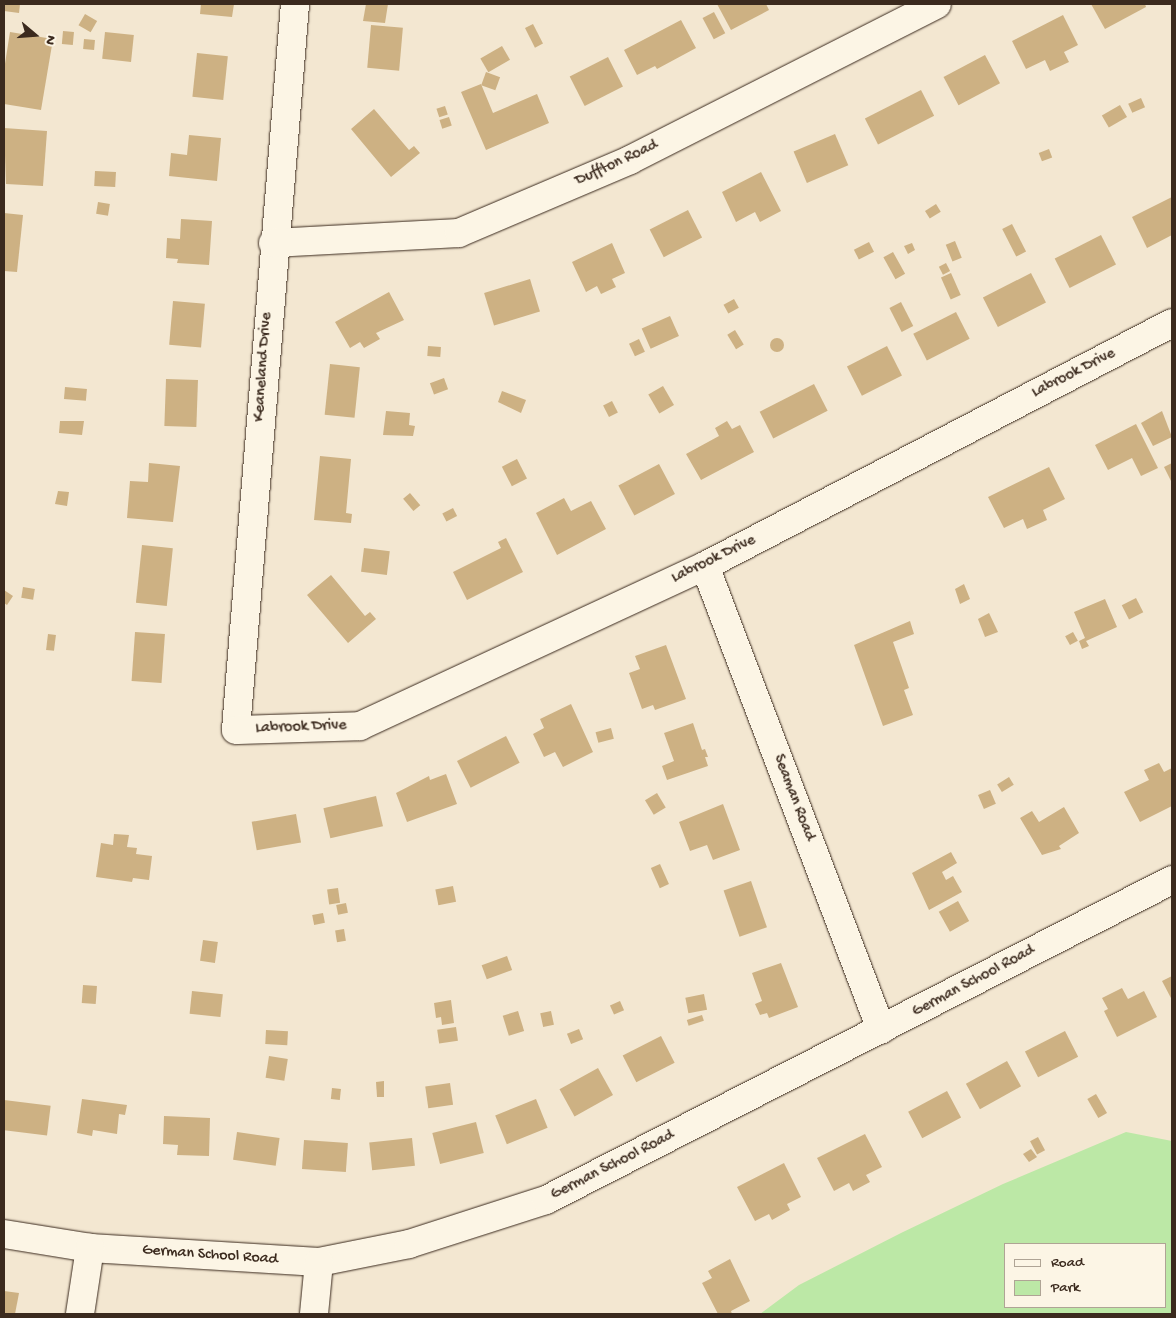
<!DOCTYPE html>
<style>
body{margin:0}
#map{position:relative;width:1176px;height:1318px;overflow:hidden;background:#f3e7d1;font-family:"Gochi Hand",sans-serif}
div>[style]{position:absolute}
.green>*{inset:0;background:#bce8a6}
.building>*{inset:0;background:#cdb183;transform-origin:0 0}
.round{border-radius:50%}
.roads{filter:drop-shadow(0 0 1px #3b2a1e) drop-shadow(0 0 1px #3b2a1e)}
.minor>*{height:28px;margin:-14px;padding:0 14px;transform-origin:14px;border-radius:14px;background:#fcf5e5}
span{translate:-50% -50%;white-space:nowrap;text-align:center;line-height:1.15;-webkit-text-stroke:4px #fcf5e5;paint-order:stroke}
.street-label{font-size:16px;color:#3b2a1e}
.frame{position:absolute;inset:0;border:5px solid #3b2a1e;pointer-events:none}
.legend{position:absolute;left:1004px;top:1243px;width:162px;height:65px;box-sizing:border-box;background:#fcf5e5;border:1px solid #afa495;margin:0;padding:6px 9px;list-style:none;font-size:15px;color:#3b2a1e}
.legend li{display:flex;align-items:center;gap:10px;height:25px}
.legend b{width:25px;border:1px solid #afa495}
.north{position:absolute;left:10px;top:10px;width:50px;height:50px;-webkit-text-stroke:4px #fcf5e5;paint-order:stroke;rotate:108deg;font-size:14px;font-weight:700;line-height:20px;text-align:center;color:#3b2a1e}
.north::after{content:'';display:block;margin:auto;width:18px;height:22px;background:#3b2a1e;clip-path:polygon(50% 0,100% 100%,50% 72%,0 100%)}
</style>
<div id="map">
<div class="green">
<i style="clip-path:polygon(evenodd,1126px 1132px,1172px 1141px,1172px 1314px,760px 1314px,799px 1285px,901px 1233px,1003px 1184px,1126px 1132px,1005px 1244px,1165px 1244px,1165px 1307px,1005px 1307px,1005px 1244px)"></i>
</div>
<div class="building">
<i style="clip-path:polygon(4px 4px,20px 4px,19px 13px,4px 11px)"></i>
<i style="clip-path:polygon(201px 4px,234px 4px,232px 17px,200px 14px)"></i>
<i style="clip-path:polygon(366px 4px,388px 4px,385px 23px,363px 21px)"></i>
<i style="clip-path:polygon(717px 4px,766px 4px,769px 10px,731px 30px)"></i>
<i style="clip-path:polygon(1091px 4px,1145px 4px,1146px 7px,1105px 29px)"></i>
<i style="left:714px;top:12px;width:24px;height:13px;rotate:62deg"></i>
<i style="left:85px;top:14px;width:14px;height:13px;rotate:30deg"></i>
<i style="clip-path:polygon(1063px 15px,1078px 45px,1064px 52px,1069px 62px,1050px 71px,1045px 60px,1026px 69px,1012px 41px)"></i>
<i style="clip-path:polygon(681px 20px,696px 48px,657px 69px,655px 66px,637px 75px,624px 50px)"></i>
<i style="left:533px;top:24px;width:22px;height:9px;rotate:63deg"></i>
<i style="left:371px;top:25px;width:32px;height:43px;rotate:5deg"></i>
<i style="left:63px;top:31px;width:11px;height:13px;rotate:5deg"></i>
<i style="clip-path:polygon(10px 32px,53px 39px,41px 110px,4px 104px,4px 70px)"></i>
<i style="left:105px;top:32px;width:29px;height:27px;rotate:6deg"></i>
<i style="left:84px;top:39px;width:11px;height:10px;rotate:5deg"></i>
<i style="left:502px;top:46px;width:16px;height:25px;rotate:60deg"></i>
<i style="left:197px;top:53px;width:31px;height:44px;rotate:6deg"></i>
<i style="left:985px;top:55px;width:32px;height:47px;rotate:62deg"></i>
<i style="left:608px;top:57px;width:33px;height:43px;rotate:63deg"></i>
<i style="left:486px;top:72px;width:15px;height:14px;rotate:20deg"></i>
<i style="clip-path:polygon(481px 84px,493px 113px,537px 94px,549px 123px,486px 150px,461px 92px)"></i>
<i style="left:921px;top:90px;width:29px;height:63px;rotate:63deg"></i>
<i style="left:1141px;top:98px;width:10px;height:14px;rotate:66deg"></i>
<i style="left:1120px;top:105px;width:14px;height:21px;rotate:60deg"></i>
<i style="left:445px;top:106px;width:9px;height:9px;rotate:72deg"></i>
<i style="clip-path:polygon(374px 109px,409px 150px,414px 146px,420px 153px,391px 177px,351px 129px)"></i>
<i style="left:449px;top:117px;width:9px;height:10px;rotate:72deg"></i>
<i style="clip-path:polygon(4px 128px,47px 131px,43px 186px,6px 184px)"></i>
<i style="left:835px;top:134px;width:34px;height:45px;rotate:67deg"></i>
<i style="clip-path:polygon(189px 135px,221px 138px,217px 181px,169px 176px,171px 153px,187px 155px)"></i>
<i style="left:1049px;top:149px;width:9px;height:11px;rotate:69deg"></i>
<i style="left:95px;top:171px;width:21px;height:15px;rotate:3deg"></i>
<i style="clip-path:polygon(761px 172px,781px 211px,760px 222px,755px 212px,736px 222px,722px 192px)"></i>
<i style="clip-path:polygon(1172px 197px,1172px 235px,1147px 248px,1132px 217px)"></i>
<i style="left:98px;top:202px;width:12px;height:12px;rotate:9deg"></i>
<i style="left:936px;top:204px;width:9px;height:13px;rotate:58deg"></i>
<i style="left:688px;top:210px;width:31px;height:43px;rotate:63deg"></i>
<i style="clip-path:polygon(4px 213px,23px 215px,17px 272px,4px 271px)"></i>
<i style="clip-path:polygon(181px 219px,212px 221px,209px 265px,177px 263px,178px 259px,166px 258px,167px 238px,180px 239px)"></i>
<i style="left:1012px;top:224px;width:31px;height:11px;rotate:63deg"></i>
<i style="left:1101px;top:235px;width:33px;height:52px;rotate:63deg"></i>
<i style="left:955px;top:241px;width:18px;height:10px;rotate:68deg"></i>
<i style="left:869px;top:242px;width:11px;height:17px;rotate:63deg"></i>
<i style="clip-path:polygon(612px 243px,625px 273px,612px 279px,616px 287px,601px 294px,597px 286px,586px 292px,572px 262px)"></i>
<i style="clip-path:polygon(912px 243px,915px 250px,908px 254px,904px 246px)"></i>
<i style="left:893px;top:252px;width:25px;height:11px;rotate:61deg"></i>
<i style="left:946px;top:263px;width:9px;height:8px;rotate:63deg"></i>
<i style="left:951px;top:273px;width:24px;height:11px;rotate:66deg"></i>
<i style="left:1031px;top:273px;width:33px;height:54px;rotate:63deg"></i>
<i style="left:530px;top:279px;width:34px;height:48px;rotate:73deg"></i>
<i style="clip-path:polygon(389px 292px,404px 320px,376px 333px,380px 339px,364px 348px,360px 342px,350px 348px,335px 322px)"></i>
<i style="left:734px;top:299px;width:10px;height:12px;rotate:61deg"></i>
<i style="left:173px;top:301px;width:32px;height:44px;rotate:5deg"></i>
<i style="left:901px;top:302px;width:27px;height:13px;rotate:63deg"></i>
<i style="left:956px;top:312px;width:30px;height:48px;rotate:63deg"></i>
<i style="left:670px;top:316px;width:22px;height:31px;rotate:66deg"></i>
<i style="left:735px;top:330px;width:17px;height:9px;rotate:59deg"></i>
<i class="round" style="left:770px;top:338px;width:14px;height:14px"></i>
<i style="left:639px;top:339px;width:14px;height:11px;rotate:65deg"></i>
<i style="left:428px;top:346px;width:13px;height:10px;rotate:4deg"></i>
<i style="left:887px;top:346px;width:33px;height:45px;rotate:63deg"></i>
<i style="left:330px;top:364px;width:30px;height:51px;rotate:6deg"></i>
<i style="left:444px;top:378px;width:12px;height:15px;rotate:70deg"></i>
<i style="left:166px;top:379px;width:32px;height:47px;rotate:2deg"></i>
<i style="left:814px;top:384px;width:30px;height:61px;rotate:63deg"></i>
<i style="left:663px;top:386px;width:22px;height:17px;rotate:60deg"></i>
<i style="left:65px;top:387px;width:22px;height:12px;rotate:5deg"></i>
<i style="clip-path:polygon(502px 391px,526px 400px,521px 413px,498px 402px)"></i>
<i style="left:612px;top:401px;width:13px;height:10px;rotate:63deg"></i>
<i style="clip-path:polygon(386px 411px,410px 413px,409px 425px,415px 426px,413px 436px,383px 435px)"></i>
<i style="clip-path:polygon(1162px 411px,1172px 437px,1153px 446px,1141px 423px)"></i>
<i style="clip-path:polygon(60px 421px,84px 421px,82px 435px,59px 433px)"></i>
<i style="clip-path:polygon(727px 421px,732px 429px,740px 425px,754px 452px,701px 480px,686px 454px,719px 436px,715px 428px)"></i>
<i style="clip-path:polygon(1136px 424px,1158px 468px,1141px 476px,1132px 458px,1108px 470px,1095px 445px)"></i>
<i style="clip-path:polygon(320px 456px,351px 459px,346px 513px,352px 514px,351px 523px,314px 520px)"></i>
<i style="left:517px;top:459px;width:22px;height:17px;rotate:63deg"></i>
<i style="clip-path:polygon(149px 463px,180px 466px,173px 522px,127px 518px,130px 481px,148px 482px)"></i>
<i style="clip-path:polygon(1172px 463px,1172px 483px,1164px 467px)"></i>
<i style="left:659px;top:464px;width:34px;height:46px;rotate:62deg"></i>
<i style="clip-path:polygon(1049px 467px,1065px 499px,1043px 510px,1047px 520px,1027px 529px,1023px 519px,1004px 528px,988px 497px)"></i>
<i style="clip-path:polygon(58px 491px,69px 492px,67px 506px,55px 504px)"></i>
<i style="left:410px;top:493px;width:16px;height:9px;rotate:50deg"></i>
<i style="clip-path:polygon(564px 498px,571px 511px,591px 501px,606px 529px,557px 555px,536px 513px)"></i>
<i style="left:453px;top:508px;width:9px;height:12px;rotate:63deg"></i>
<i style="clip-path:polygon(506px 538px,523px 572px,467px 600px,453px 572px,501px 548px,498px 542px)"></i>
<i style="left:142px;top:545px;width:31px;height:58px;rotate:6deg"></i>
<i style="left:364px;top:548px;width:26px;height:24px;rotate:7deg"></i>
<i style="clip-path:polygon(331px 575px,365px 616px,370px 612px,376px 619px,348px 643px,307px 595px)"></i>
<i style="clip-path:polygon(964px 584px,970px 599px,960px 604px,955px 589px)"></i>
<i style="left:23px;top:587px;width:12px;height:11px;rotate:9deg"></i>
<i style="clip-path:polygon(4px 590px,13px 596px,7px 605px,4px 603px)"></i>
<i style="left:1136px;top:598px;width:16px;height:16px;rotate:63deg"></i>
<i style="clip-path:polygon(1105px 599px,1117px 627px,1086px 641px,1089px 646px,1082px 649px,1079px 641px,1085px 638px,1074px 612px)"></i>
<i style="clip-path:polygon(989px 613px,998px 632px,985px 637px,978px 619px)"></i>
<i style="clip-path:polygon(910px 621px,914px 634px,893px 642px,909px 688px,904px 690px,913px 715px,883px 726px,854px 645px)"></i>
<i style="left:135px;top:632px;width:30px;height:49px;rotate:4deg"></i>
<i style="left:1073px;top:632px;width:10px;height:9px;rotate:61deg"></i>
<i style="left:48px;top:634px;width:8px;height:16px;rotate:7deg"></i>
<i style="clip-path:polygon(666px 645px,686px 699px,655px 710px,653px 705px,642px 709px,629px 673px,640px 669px,635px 656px)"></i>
<i style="clip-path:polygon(571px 704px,593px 752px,563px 767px,555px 752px,544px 757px,533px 734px,544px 728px,540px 719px)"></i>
<i style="clip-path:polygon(693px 723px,702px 750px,705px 749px,708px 757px,705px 757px,708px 766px,667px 780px,662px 766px,674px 761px,664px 733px)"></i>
<i style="left:611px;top:728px;width:11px;height:16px;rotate:75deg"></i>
<i style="left:506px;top:736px;width:30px;height:55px;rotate:63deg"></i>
<i style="clip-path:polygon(1159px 763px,1164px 772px,1172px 768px,1172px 806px,1140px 822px,1124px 792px,1149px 780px,1144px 770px)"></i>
<i style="clip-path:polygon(446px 774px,457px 804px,407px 822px,396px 793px,429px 776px,430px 780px)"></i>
<i style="left:1009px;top:777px;width:9px;height:14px;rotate:58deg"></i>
<i style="left:990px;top:790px;width:15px;height:13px;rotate:67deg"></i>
<i style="left:657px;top:793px;width:17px;height:14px;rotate:59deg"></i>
<i style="left:376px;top:796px;width:31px;height:54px;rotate:77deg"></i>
<i style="clip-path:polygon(723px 804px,740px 850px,713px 860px,707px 845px,690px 851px,679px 822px)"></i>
<i style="clip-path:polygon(1064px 807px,1079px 833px,1059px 846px,1061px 849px,1042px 855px,1020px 818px,1032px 811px,1039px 822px)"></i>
<i style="left:296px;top:814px;width:29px;height:45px;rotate:80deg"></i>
<i style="clip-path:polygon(114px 834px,129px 835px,127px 847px,137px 848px,136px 854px,152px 856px,149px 880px,133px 878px,132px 882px,96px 877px,101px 843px,113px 845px)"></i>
<i style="clip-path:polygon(951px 852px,957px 863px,942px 872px,946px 880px,953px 876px,962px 892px,929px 910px,912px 873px)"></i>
<i style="left:660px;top:864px;width:22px;height:10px;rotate:66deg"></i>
<i style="left:751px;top:881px;width:49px;height:29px;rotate:71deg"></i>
<i style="left:453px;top:886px;width:16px;height:18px;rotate:79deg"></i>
<i style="left:338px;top:888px;width:15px;height:11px;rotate:82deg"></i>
<i style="left:958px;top:901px;width:23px;height:22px;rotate:61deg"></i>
<i style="left:346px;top:903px;width:10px;height:10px;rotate:79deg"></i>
<i style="left:323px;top:913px;width:10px;height:11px;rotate:79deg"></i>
<i style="left:344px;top:929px;width:12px;height:9px;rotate:81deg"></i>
<i style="left:203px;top:940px;width:15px;height:21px;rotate:8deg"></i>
<i style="left:507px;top:956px;width:15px;height:27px;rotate:70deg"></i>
<i style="clip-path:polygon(781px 963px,798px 1007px,769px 1018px,767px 1013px,760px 1015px,755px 1004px,762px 1001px,752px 973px)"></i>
<i style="clip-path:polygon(1172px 976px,1172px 1000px,1162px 981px)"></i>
<i style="left:83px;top:985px;width:14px;height:18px;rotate:4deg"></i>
<i style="clip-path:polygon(1122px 988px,1128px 999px,1144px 991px,1157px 1017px,1117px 1037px,1104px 1011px,1108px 1009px,1102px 998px)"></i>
<i style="left:192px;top:991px;width:31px;height:23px;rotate:6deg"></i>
<i style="left:704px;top:994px;width:16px;height:19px;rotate:79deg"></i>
<i style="clip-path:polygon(451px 1000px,454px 1023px,442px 1025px,441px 1017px,436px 1018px,434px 1003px)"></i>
<i style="left:620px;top:1001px;width:10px;height:11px;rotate:66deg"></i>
<i style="left:518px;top:1011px;width:21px;height:16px;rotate:73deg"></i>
<i style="left:551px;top:1011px;width:14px;height:11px;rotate:78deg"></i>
<i style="left:702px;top:1015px;width:6px;height:16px;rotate:72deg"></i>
<i style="left:456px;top:1027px;width:14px;height:19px;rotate:82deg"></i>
<i style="left:579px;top:1029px;width:11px;height:13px;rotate:68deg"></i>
<i style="left:266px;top:1030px;width:22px;height:14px;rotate:3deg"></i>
<i style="left:1065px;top:1031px;width:29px;height:45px;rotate:63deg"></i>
<i style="left:661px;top:1036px;width:30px;height:43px;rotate:63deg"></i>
<i style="left:269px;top:1056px;width:19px;height:22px;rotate:9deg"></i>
<i style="left:1007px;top:1061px;width:29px;height:47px;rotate:61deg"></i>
<i style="left:598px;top:1068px;width:31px;height:44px;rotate:61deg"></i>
<i style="clip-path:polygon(384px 1081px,384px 1097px,377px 1097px,376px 1082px)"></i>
<i style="left:450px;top:1083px;width:22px;height:25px;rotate:82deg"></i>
<i style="left:332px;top:1088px;width:9px;height:11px;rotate:6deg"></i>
<i style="left:947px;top:1091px;width:30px;height:44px;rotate:62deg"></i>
<i style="left:1096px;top:1094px;width:22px;height:10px;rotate:60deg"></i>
<i style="clip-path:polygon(82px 1099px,127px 1105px,125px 1115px,119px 1114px,117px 1134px,93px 1130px,92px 1136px,77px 1133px)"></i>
<i style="left:536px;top:1099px;width:31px;height:44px;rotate:68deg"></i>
<i style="left:4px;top:1100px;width:47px;height:30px;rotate:7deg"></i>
<i style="clip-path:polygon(164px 1116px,210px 1118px,209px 1156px,177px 1155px,178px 1145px,163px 1144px)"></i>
<i style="left:476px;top:1122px;width:32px;height:45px;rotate:76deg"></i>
<i style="left:237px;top:1132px;width:43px;height:28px;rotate:8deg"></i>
<i style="clip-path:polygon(865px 1134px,882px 1167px,866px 1175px,870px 1182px,853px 1191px,849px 1183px,834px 1191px,817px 1158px)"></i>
<i style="left:1038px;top:1137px;width:15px;height:9px;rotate:62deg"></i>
<i style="left:412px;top:1138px;width:28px;height:43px;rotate:84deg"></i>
<i style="left:304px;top:1140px;width:44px;height:29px;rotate:4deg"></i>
<i style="clip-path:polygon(1031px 1149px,1037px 1157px,1029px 1162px,1023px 1154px)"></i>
<i style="clip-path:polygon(784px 1163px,801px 1197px,787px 1204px,790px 1210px,772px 1220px,769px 1214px,755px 1221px,737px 1187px)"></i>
<i style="clip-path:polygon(730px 1259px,750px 1301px,731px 1311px,732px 1314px,718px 1314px,702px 1283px,712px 1278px,708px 1271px)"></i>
<i style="clip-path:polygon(4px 1291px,19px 1293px,15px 1314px,4px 1314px)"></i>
</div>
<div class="roads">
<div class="minor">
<i style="left:295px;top:4px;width:728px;rotate:94.65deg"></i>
<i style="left:236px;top:730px;width:124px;rotate:-1.8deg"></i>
<i style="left:360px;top:726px;width:380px;rotate:-24.9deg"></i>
<i style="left:705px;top:566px;width:526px;rotate:-27.49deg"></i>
<i style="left:273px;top:243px;width:186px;rotate:-3.1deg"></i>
<i style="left:459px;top:233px;width:186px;rotate:-23.1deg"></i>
<i style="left:630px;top:160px;width:344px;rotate:-26.9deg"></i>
<i style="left:705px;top:566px;width:496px;rotate:69.2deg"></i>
<i style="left:4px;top:1234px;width:87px;rotate:9.2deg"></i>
<i style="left:90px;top:1248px;width:229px;rotate:3.5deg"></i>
<i style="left:319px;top:1262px;width:92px;rotate:-11.3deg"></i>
<i style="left:409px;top:1244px;width:144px;rotate:-17.8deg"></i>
<i style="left:546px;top:1200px;width:703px;rotate:-27.08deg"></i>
<i style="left:80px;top:1314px;width:67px;rotate:-81.4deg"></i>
<i style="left:314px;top:1314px;width:52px;rotate:-84.5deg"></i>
</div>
</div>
<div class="street-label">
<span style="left:617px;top:164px;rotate:-25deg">Duffton Road</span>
<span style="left:264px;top:367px;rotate:-86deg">Keaneland Drive</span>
<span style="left:1074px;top:374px;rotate:-27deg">Labrook Drive</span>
<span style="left:714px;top:560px;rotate:-26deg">Labrook Drive</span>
<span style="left:301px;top:728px;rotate:-2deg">Labrook Drive</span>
<span style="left:793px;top:798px;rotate:69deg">Seaman Road</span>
<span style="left:974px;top:982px;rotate:-28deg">German School Road</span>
<span style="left:613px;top:1166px;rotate:-27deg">German School Road</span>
<span style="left:210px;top:1256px;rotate:4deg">German School Road</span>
</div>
<div class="frame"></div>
<ul class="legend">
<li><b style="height:6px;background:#fcf5e5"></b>Road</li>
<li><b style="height:14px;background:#bce8a6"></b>Park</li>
</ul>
<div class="north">N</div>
</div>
